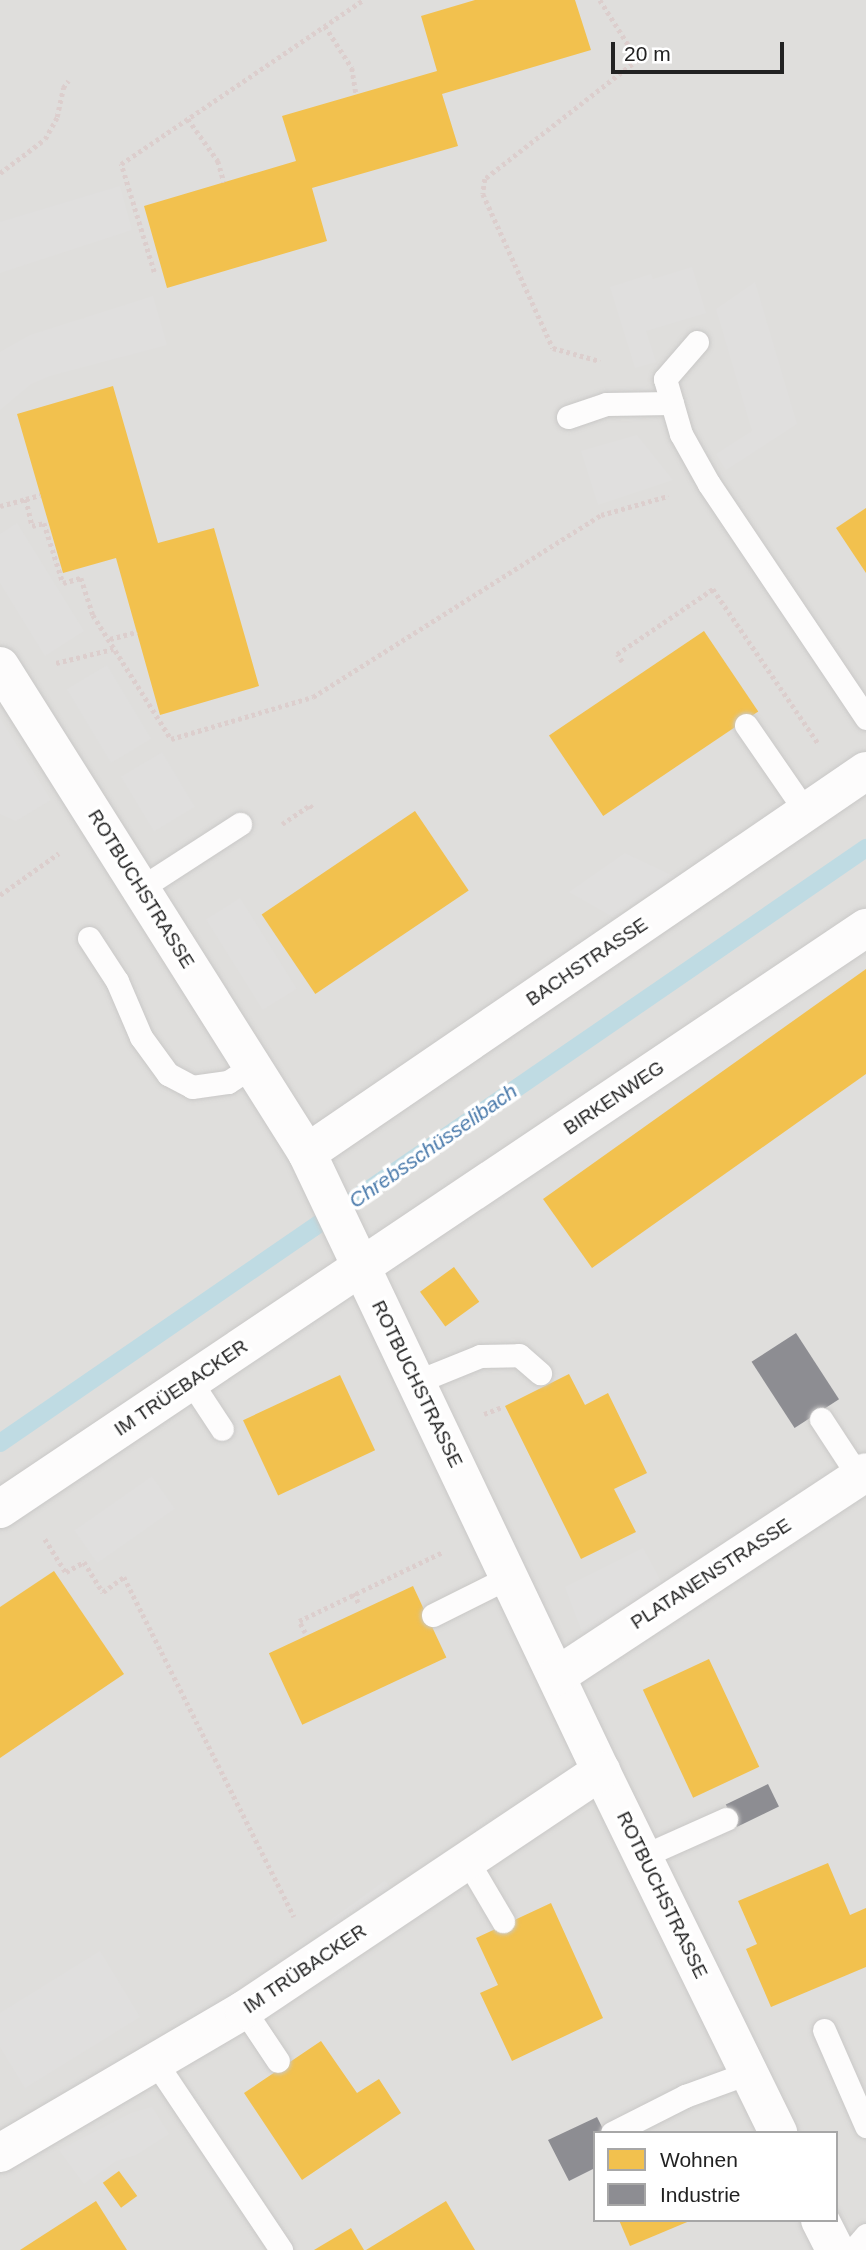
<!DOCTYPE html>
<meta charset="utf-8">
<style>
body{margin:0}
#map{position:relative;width:866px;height:2250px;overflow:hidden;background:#f0eeeb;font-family:Arial,sans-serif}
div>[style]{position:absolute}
.residential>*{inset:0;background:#dfdedc}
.parking>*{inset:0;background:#e0dfde;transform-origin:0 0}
.homes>*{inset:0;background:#f2c14e;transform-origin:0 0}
.industry>*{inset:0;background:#8d8d92;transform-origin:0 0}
.stream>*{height:18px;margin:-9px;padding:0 9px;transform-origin:9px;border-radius:9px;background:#bfdbe3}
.path>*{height:4.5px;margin-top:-2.25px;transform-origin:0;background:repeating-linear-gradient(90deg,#dccecd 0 3.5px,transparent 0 7px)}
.roads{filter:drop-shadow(0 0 2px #c9c8c7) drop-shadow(0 0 2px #c9c8c7)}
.lane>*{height:23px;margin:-11.5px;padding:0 11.5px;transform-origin:11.5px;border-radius:11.5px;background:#fdfcfc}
.street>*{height:38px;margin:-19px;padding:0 19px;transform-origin:19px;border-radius:19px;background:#fdfcfc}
span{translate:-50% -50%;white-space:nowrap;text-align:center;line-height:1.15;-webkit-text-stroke:7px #fff;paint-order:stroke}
.street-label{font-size:19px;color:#222}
.water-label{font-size:21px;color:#4a7aab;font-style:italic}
.legend{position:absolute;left:593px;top:2131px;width:245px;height:91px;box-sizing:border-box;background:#fff;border:2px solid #a7a7a7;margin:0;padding:9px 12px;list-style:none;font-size:21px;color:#222}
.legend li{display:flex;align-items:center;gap:14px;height:35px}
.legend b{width:35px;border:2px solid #a7a7a7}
.scale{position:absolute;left:611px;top:42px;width:173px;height:32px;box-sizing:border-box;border:4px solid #222;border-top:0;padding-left:9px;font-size:21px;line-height:24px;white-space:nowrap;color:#222;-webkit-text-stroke:5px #fff;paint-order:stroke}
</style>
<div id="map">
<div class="residential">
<i style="clip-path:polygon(evenodd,0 0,866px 0,866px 2250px,0 2250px,0 0,595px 2133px,836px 2133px,836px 2220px,595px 2220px,595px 2133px)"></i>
</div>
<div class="parking">
<i style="clip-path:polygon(120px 186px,132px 230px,0 273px,0 222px)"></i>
<i style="clip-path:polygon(692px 267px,706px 313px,646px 331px,656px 362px,635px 368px,610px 287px,651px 274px,653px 279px)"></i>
<i style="clip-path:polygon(755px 282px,797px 424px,726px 470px,716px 454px,752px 431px,716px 309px)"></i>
<i style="clip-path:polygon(153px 296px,167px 345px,50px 376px,31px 384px,0 410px,0 352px,30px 335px)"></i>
<i style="clip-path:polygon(637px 435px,673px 480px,598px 505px,581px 451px)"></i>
<i style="clip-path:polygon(17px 523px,84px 631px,45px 656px,0 583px,0 534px)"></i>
<i style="left:107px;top:665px;width:86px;height:47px;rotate:59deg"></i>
<i style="clip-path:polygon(0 718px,51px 800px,16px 821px,0 814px)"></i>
<i style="left:162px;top:752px;width:64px;height:48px;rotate:59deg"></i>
<i style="clip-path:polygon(625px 853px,676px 877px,613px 917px,569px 892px)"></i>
<i style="left:240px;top:898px;width:107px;height:40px;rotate:58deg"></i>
<i style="left:152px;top:1476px;width:40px;height:95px;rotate:55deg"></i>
<i style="clip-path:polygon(643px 1548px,662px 1583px,594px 1631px,582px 1632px,565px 1587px)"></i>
<i style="left:385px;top:1880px;width:17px;height:85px;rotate:54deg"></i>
<i style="clip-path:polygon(100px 1951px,140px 2017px,25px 2088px,0 2047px,0 2013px)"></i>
<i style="clip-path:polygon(152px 2107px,169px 2134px,136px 2155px,116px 2161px,84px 2184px,59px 2150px,131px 2113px)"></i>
</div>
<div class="homes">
<i style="clip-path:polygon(475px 0,575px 0,591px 50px,442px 94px,458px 146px,312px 188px,327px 241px,167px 288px,144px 206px,296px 161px,282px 116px,437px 71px,421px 16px)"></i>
<i style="clip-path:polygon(113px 386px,158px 543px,214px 528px,259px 686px,160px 715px,116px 558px,63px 573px,17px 414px)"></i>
<i style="clip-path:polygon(866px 508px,866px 573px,836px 528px)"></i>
<i style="left:704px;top:631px;width:97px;height:187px;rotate:56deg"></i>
<i style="left:415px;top:811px;width:96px;height:185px;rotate:56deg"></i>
<i style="clip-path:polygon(866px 969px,866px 1074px,592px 1268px,543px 1199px)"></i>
<i style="left:454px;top:1267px;width:43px;height:42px;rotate:54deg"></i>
<i style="clip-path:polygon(569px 1374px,585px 1405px,608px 1393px,647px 1473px,614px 1489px,636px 1532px,581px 1559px,505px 1406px)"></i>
<i style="left:340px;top:1375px;width:83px;height:107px;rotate:65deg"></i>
<i style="clip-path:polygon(54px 1571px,124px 1674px,0 1758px,0 1607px)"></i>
<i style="left:413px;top:1586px;width:79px;height:159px;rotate:65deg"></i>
<i style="left:709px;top:1659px;width:119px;height:73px;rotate:65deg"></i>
<i style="clip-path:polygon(828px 1863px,850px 1915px,866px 1908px,866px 1967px,771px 2007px,746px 1949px,757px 1944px,738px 1901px)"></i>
<i style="clip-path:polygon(551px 1903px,603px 2018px,512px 2061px,480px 1993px,498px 1985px,476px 1938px)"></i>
<i style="clip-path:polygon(321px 2041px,357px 2093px,379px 2079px,401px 2113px,302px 2180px,244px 2093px)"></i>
<i style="left:119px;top:2171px;width:31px;height:20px;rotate:54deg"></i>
<i style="clip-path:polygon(96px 2201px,127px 2250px,20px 2250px)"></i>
<i style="clip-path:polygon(446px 2201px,475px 2250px,366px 2250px)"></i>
<i style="clip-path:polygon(619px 2220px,692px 2220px,630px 2246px)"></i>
<i style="clip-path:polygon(351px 2228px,364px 2250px,314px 2250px)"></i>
</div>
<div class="industry">
<i style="left:796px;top:1333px;width:79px;height:53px;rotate:57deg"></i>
<i style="left:768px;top:1784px;width:25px;height:47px;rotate:64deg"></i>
<i style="clip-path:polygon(597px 2117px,605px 2133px,595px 2133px,595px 2168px,569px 2181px,548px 2140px)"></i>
</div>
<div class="stream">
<i style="left:0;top:1443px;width:1051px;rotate:-34.49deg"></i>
</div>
<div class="path">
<i style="left:600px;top:0;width:71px;rotate:57.7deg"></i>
<i style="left:638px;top:60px;width:194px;rotate:142.1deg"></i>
<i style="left:485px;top:179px;width:15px;rotate:98deg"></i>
<i style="left:483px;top:194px;width:169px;rotate:65.6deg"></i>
<i style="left:553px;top:348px;width:49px;rotate:15.5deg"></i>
<i style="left:325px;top:26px;width:50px;rotate:57.3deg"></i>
<i style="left:352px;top:68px;width:26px;rotate:81deg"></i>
<i style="left:188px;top:119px;width:52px;rotate:54.5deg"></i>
<i style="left:218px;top:161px;width:22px;rotate:74deg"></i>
<i style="left:0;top:173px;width:56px;rotate:-37.1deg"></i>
<i style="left:45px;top:139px;width:25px;rotate:-61deg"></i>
<i style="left:57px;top:117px;width:30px;rotate:-78deg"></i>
<i style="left:63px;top:88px;width:9px;rotate:-54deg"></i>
<i style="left:154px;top:272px;width:113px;rotate:-107deg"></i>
<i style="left:121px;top:164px;width:292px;rotate:-34.1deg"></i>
<i style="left:26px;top:499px;width:15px;rotate:-16deg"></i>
<i style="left:0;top:506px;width:27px;rotate:-15deg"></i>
<i style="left:26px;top:499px;width:28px;rotate:77deg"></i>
<i style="left:32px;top:526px;width:12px;rotate:-14deg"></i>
<i style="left:44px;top:523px;width:63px;rotate:72.4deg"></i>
<i style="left:63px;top:583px;width:19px;rotate:-16deg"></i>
<i style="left:81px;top:578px;width:39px;rotate:72deg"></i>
<i style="left:93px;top:615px;width:146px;rotate:57.8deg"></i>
<i style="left:171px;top:739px;width:148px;rotate:-16.5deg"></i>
<i style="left:313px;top:697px;width:341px;rotate:-32.3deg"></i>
<i style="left:601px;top:515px;width:70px;rotate:-15.8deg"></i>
<i style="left:110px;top:639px;width:28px;rotate:-15deg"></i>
<i style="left:622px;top:662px;width:9px;rotate:-122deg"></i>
<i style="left:617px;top:654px;width:116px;rotate:-34.1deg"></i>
<i style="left:713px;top:589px;width:186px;rotate:55.7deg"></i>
<i style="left:56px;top:663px;width:59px;rotate:-13.8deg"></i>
<i style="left:282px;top:824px;width:34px;rotate:-34deg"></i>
<i style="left:310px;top:805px;width:5px;rotate:53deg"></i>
<i style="left:0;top:895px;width:72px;rotate:-35.4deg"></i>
<i style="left:484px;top:1414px;width:19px;rotate:-21deg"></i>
<i style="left:45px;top:1539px;width:39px;rotate:58deg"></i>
<i style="left:66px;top:1572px;width:21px;rotate:-29deg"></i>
<i style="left:84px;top:1562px;width:36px;rotate:58deg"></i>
<i style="left:103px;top:1592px;width:26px;rotate:-36deg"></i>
<i style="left:124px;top:1577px;width:380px;rotate:63.4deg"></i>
<i style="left:354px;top:1593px;width:14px;rotate:65deg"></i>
<i style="left:305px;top:1633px;width:13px;rotate:-117deg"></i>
<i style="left:299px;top:1621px;width:160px;rotate:-25.6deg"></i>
</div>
<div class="roads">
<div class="lane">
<i style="left:697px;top:342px;width:49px;rotate:130.9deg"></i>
<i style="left:665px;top:379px;width:57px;rotate:73.8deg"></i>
<i style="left:681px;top:434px;width:57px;rotate:60.8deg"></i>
<i style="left:709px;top:484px;width:282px;rotate:56.1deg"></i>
<i style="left:568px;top:417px;width:40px;rotate:-18.9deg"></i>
<i style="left:606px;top:404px;width:66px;rotate:-0.9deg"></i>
<i style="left:746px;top:725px;width:106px;rotate:55.4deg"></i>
<i style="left:141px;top:888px;width:118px;rotate:-32.9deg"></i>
<i style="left:89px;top:938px;width:51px;rotate:56.9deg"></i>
<i style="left:117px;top:981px;width:61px;rotate:66.8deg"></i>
<i style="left:141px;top:1037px;width:46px;rotate:53.9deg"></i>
<i style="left:168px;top:1074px;width:27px;rotate:28deg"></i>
<i style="left:192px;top:1087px;width:36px;rotate:-8deg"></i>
<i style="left:228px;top:1082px;width:30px;rotate:-33deg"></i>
<i style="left:191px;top:1382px;width:56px;rotate:56.6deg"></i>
<i style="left:416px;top:1382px;width:69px;rotate:-22.1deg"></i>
<i style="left:480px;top:1356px;width:39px;rotate:-1deg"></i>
<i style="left:519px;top:1355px;width:28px;rotate:41deg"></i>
<i style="left:821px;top:1419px;width:69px;rotate:56.8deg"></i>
<i style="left:433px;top:1615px;width:85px;rotate:-26.6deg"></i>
<i style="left:643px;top:1856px;width:91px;rotate:-24deg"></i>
<i style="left:467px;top:1860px;width:71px;rotate:59.5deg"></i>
<i style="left:244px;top:2010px;width:61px;rotate:56.3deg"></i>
<i style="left:824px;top:2030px;width:105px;rotate:66.4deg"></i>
<i style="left:156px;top:2063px;width:225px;rotate:56.2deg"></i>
<i style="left:612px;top:2133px;width:82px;rotate:-26.9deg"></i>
<i style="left:685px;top:2096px;width:67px;rotate:-20.1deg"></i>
<i style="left:853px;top:2250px;width:20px;rotate:-49deg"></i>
</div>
<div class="street">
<i style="left:0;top:666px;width:576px;rotate:57.77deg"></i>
<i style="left:307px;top:1153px;width:684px;rotate:64.56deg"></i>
<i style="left:601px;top:1771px;width:403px;rotate:63.9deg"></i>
<i style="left:307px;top:1153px;width:677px;rotate:-34.35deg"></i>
<i style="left:0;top:1509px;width:1043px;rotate:-33.86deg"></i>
<i style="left:557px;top:1676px;width:370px;rotate:-33.4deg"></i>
<i style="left:0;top:2153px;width:283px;rotate:-30.4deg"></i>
<i style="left:244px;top:2010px;width:430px;rotate:-33.8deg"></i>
<i style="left:820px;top:2220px;width:34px;rotate:63deg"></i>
</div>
</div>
<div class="street-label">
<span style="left:141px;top:889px;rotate:58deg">ROTBUCHSTRASSE</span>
<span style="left:587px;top:962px;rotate:-34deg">BACHSTRASSE</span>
<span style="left:614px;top:1098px;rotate:-34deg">BIRKENWEG</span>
<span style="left:417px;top:1384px;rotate:64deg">ROTBUCHSTRASSE</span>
<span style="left:181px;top:1388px;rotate:-34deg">IM TRÜEBACKER</span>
<span style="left:711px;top:1574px;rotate:-33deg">PLATANENSTRASSE</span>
<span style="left:662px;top:1895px;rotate:64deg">ROTBUCHSTRASSE</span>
<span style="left:305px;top:1969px;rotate:-34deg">IM TRÜBACKER</span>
</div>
<div class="water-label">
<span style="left:433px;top:1146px;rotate:-35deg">Chrebsschüsselibach</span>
</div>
<ul class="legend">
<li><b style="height:19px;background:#f2c14e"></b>Wohnen</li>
<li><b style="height:19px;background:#8d8d92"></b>Industrie</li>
</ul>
<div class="scale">20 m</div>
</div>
